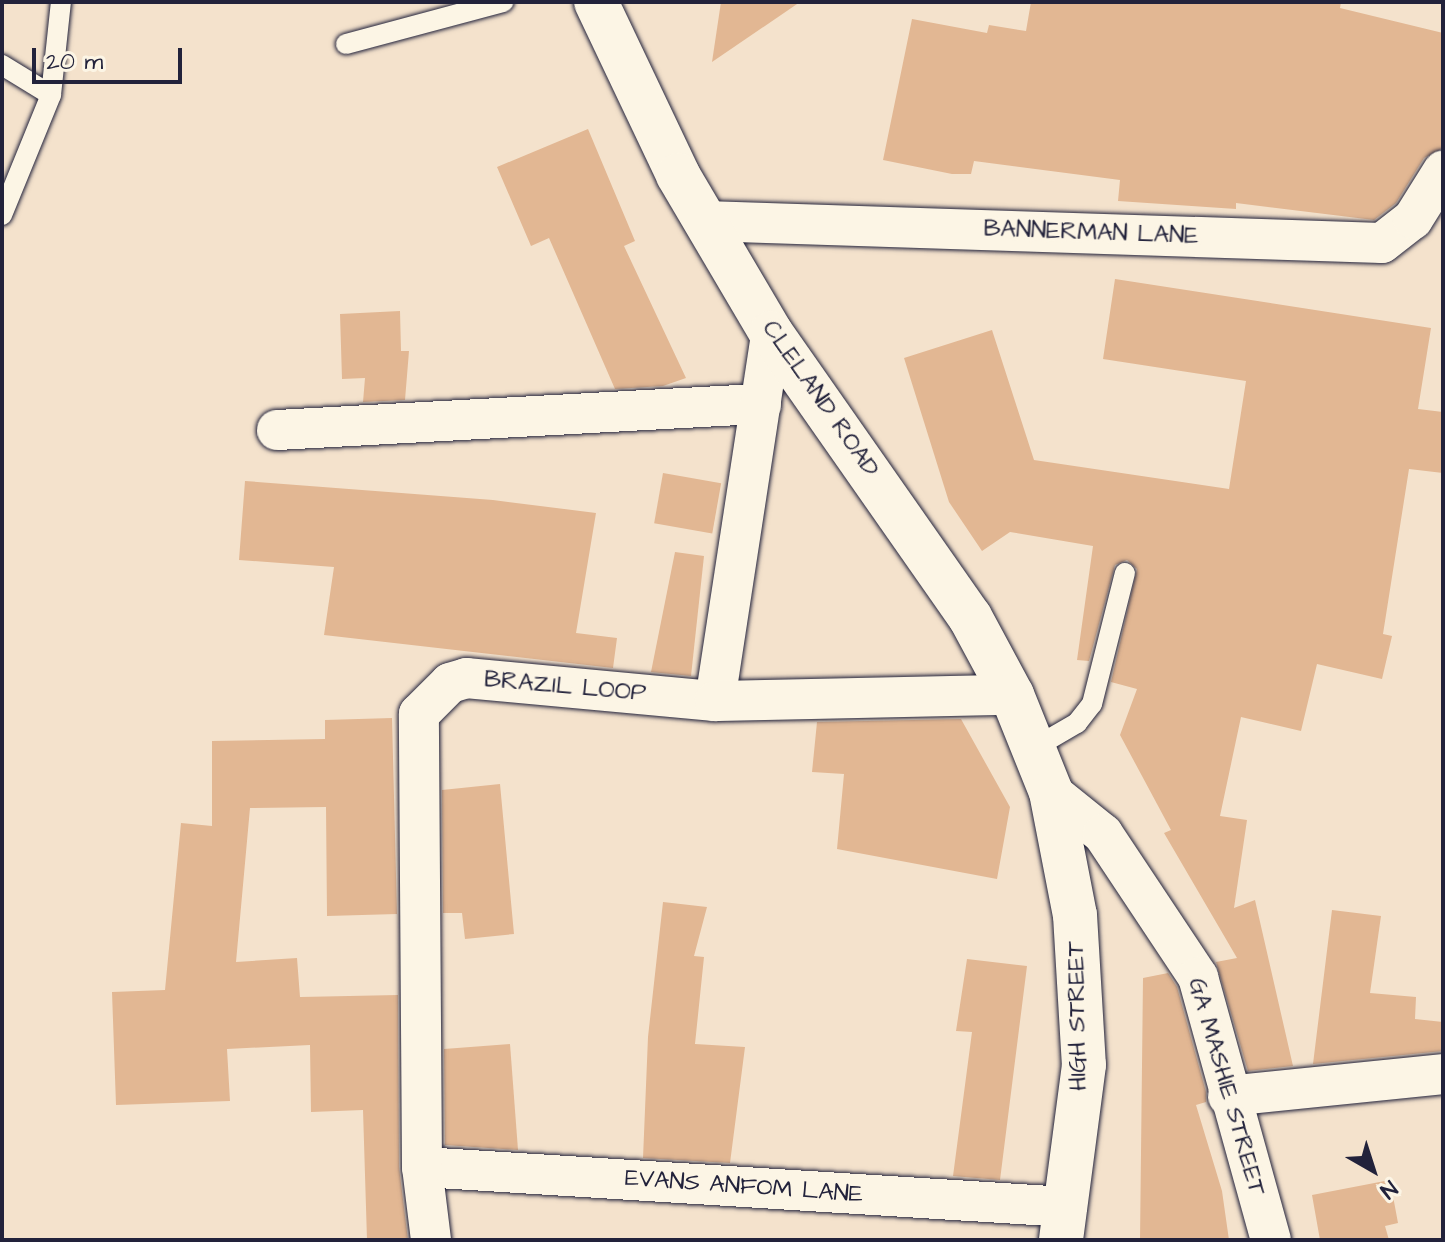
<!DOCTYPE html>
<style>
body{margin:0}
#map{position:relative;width:1445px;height:1242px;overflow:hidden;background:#f4e2cc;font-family:"Architects Daughter",sans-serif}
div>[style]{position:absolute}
.building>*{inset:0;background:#e2b793;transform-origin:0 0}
.roads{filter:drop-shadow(0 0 2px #22223b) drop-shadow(0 0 2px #22223b)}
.lane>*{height:20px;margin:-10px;padding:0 10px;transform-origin:10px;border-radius:10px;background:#fcf5e5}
.street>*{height:40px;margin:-20px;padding:0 20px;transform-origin:20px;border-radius:20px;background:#fcf5e5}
.primary>*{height:44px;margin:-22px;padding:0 22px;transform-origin:22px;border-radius:22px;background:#fcf5e5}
span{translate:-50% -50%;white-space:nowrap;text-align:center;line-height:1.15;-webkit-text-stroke:7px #fcf5e5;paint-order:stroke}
.street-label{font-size:24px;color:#22223b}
.frame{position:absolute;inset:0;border:4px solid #22223b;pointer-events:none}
.north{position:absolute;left:1333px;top:1130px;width:80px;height:80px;-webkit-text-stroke:6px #fcf5e5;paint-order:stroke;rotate:141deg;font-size:22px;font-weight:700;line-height:32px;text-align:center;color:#22223b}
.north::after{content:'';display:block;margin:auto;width:28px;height:36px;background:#22223b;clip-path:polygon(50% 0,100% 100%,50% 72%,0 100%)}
.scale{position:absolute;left:32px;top:48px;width:150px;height:36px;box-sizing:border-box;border:4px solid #22223b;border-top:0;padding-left:10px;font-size:24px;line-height:28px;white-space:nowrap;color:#22223b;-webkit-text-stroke:6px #fcf5e5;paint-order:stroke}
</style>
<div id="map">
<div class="building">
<i style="clip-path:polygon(721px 2px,800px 2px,712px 62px)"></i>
<i style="clip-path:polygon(1031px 2px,1341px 2px,1340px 8px,1443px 33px,1443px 148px,1424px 158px,1396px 203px,1374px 220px,1236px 203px,1236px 209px,1118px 201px,1120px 180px,974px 161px,971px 174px,952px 174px,883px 160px,912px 19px,987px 33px,989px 25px,1026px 31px)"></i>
<i style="clip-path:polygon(588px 129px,635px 241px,624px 246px,686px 378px,663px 386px,615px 389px,549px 238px,531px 246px,497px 167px)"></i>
<i style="clip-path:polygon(1115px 279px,1431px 328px,1418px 409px,1443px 412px,1443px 473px,1409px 469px,1383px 634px,1392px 636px,1382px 679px,1317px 664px,1301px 731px,1241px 717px,1220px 816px,1247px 820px,1234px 908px,1255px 900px,1293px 1066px,1248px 1071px,1216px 962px,1237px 958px,1164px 833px,1171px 830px,1120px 735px,1137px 689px,1111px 682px,1137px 569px,1127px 560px,1115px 565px,1089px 661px,1077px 660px,1093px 546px,1010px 532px,982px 551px,949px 502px,904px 358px,992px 330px,1034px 460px,1229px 489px,1246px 381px,1103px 359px)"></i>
<i style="clip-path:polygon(400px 311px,401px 351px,409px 351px,405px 400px,363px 402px,365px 378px,342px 379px,340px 314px)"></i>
<i style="left:663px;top:473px;width:59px;height:51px;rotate:10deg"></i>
<i style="clip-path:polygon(245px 481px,493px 500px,596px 513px,576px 633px,617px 638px,613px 668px,324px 635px,334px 567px,239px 560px)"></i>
<i style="clip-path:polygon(675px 552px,704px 556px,691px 676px,651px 672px)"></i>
<i style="clip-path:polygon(392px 718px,397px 914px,327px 916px,326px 807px,250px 808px,236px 962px,297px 958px,300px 997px,398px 995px,399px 1167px,408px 1240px,367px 1240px,363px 1110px,311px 1112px,310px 1045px,227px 1049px,230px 1101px,116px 1105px,112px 992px,165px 990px,181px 823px,212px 826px,212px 741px,325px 739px,325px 720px)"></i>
<i style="clip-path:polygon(961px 719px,1010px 807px,997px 879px,837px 849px,844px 774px,812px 772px,817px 722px)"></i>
<i style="clip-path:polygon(500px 784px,514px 934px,465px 939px,462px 913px,443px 913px,442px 790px)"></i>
<i style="clip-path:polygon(663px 902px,707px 907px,694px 956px,704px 957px,695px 1044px,745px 1047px,730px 1163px,643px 1158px,648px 1037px)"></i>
<i style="clip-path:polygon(1332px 910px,1381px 916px,1370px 993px,1416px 997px,1415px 1019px,1443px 1022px,1443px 1051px,1313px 1064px)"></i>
<i style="clip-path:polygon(967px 959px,1027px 966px,1000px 1180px,953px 1176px,972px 1032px,956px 1031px)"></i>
<i style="clip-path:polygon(1168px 973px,1177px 987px,1206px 1092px,1206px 1102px,1196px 1105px,1222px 1191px,1229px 1240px,1140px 1240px,1143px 978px)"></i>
<i style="clip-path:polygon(510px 1044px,518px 1150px,445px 1145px,444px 1049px)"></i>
<i style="clip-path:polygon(1390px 1180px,1398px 1223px,1385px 1226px,1389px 1240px,1320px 1240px,1312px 1195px)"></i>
</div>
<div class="roads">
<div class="lane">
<i style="left:346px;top:44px;width:163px;rotate:-15deg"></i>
<i style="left:2px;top:65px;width:57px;rotate:31.5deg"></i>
<i style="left:2px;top:215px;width:130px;rotate:-67.8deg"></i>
<i style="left:51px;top:95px;width:94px;rotate:-83.9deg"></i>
<i style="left:1034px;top:748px;width:50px;rotate:-30.2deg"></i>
<i style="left:1077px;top:723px;width:24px;rotate:-52deg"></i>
<i style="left:1092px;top:704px;width:135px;rotate:-75.9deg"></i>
</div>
<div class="street">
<i style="left:705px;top:221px;width:677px;rotate:1.86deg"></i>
<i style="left:1382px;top:243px;width:39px;rotate:-38deg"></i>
<i style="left:1413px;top:219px;width:57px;rotate:-58deg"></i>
<i style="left:277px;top:430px;width:485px;rotate:-3.1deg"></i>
<i style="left:715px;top:701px;width:372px;rotate:-81.3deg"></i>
<i style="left:1051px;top:792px;width:67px;rotate:38.9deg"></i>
<i style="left:1103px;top:834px;width:172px;rotate:56.4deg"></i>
<i style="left:1198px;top:977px;width:273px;rotate:74.5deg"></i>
<i style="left:1228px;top:1096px;width:216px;rotate:-5.8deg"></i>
<i style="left:422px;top:1167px;width:646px;rotate:3.55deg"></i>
<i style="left:431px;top:1240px;width:74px;rotate:-97deg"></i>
<i style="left:422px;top:1167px;width:453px;rotate:-90.4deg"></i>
<i style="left:419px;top:714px;width:44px;rotate:-45deg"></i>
<i style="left:450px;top:683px;width:17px;rotate:-17deg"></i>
<i style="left:466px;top:678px;width:250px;rotate:5.3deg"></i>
<i style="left:715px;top:701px;width:297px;rotate:-1.2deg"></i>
</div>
<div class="primary">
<i style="left:596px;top:2px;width:191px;rotate:64.6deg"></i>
<i style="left:678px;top:175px;width:183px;rotate:59.5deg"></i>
<i style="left:771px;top:333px;width:347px;rotate:55deg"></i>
<i style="left:970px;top:617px;width:89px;rotate:61.7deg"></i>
<i style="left:1012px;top:695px;width:105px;rotate:68.1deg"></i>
<i style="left:1051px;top:792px;width:125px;rotate:79deg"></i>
<i style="left:1075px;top:915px;width:150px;rotate:86.6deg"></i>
<i style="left:1084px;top:1065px;width:177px;rotate:97.5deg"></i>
</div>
</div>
<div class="street-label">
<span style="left:1091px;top:233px;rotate:2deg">BANNERMAN LANE</span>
<span style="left:820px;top:399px;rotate:55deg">CLELAND ROAD</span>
<span style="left:565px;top:687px;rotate:5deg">BRAZIL LOOP</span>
<span style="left:1078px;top:1016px;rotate:-91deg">HIGH STREET</span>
<span style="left:1226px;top:1087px;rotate:74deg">GA MASHIE STREET</span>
<span style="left:744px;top:1187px;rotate:4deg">EVANS ANFOM LANE</span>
</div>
<div class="frame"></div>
<div class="north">N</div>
<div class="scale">20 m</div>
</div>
